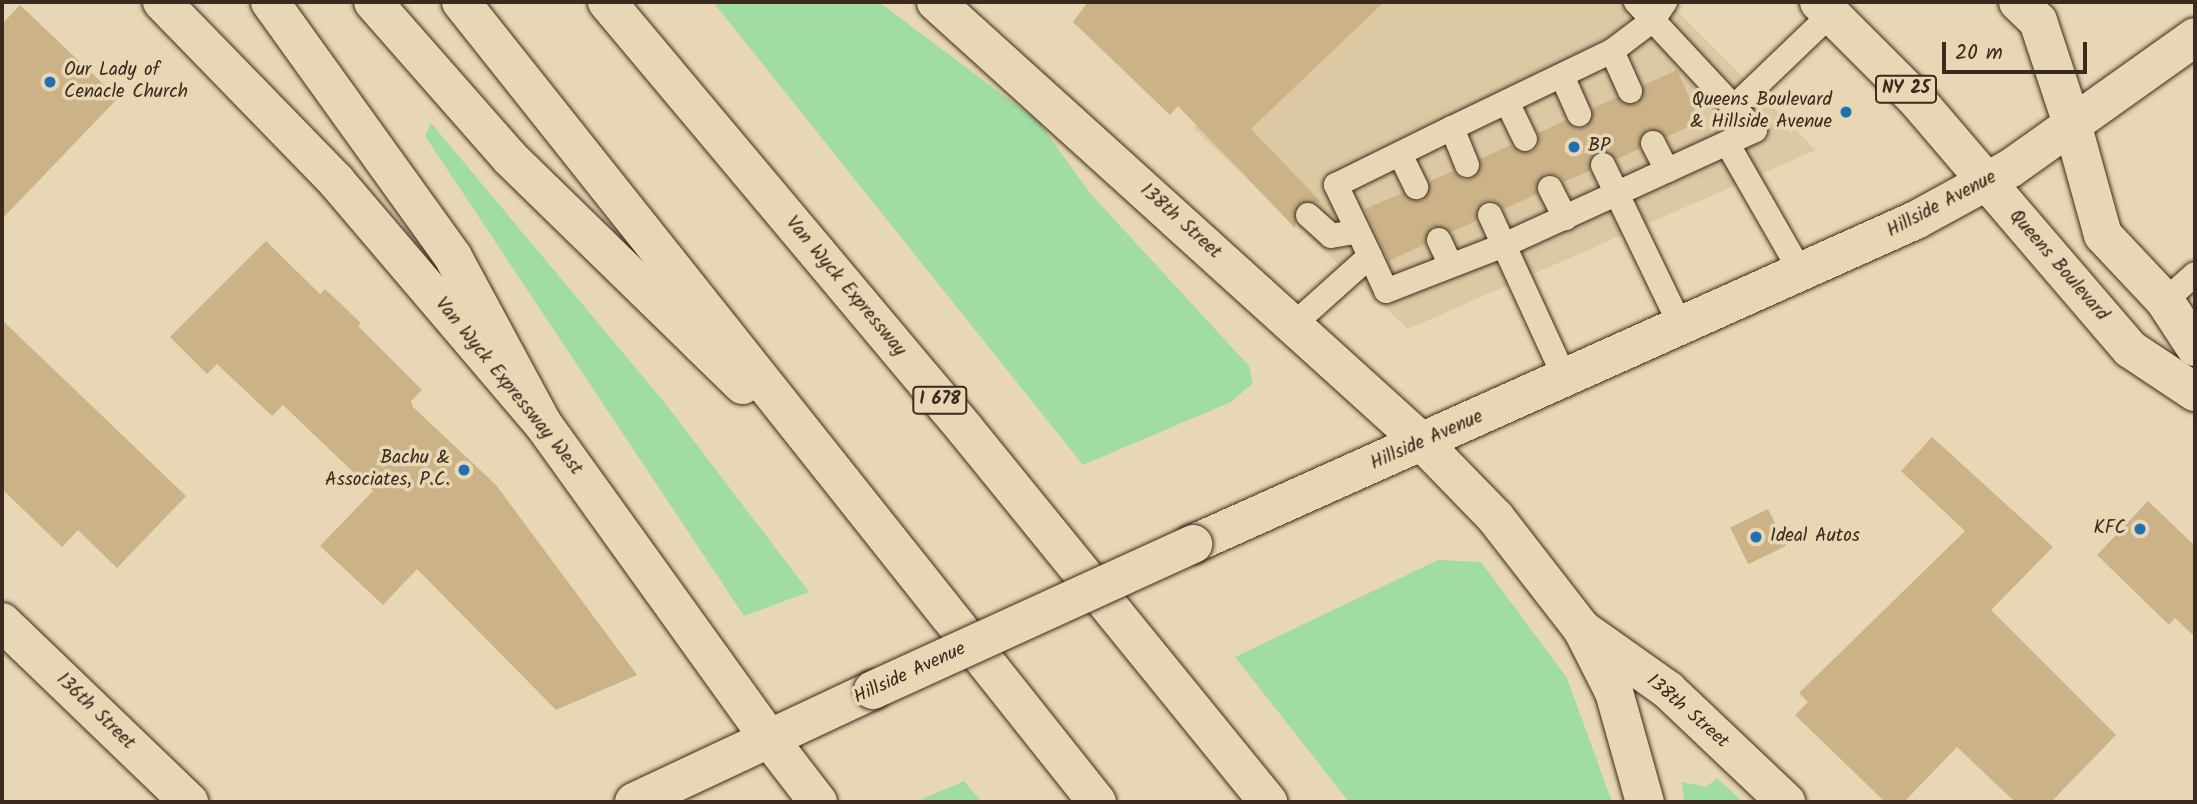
<!DOCTYPE html>
<style>
body{margin:0}
#map{position:relative;width:2197px;height:804px;overflow:hidden;background:#e8d7b4;font-family:Kalam,sans-serif}
div>[style]{position:absolute}
.built>*{inset:0;background:#dcc9a3}
.green>*{inset:0;background:#a1dca3}
.building>*{inset:0;background:#cbb287;transform-origin:0 0}
.roads{filter:drop-shadow(0 0 2px #3b2a1e) drop-shadow(0 0 2px #3b2a1e)}
.lane>*{height:24px;margin:-12px;padding:0 12px;transform-origin:12px;border-radius:12px;background:#e8d7b4}
.street>*{height:38px;margin:-19px;padding:0 19px;transform-origin:19px;border-radius:19px;background:#e8d7b4}
.secondary>*{height:38px;margin:-19px;padding:0 19px;transform-origin:19px;border-radius:19px;background:#e8d7b4}
.primary>*{height:38px;margin:-19px;padding:0 19px;transform-origin:19px;border-radius:19px;background:#e8d7b4}
.highway>*{height:38px;margin:-19px;padding:0 19px;transform-origin:19px;border-radius:19px;background:#e8d7b4}
.bridges{filter:drop-shadow(0 0 2px #3b2a1e) drop-shadow(0 0 2px #3b2a1e)}
.primary-bridge>*{height:38px;margin:-19px;padding:0 19px;transform-origin:19px;border-radius:19px;background:#e8d7b4}
.dots>*{width:19px;height:19px;translate:-50% -50%;box-sizing:border-box;border:4px solid #e8d7b4;border-radius:50%}
span{translate:-50% -50%;white-space:nowrap;text-align:center;line-height:1.15;-webkit-text-stroke:7px #e8d7b4;paint-order:stroke}
.shield-label span{padding:2px 5px;background:#e8d7b4;border:2px solid;border-radius:5px;-webkit-text-stroke-width:0}
.shield-label{font-size:18px;color:#3b2a1e;font-weight:700}
.poi-label{font-size:19px;color:#3b2a1e}
.left{translate:0 -50%;text-align:left}
.right{translate:-100% -50%;text-align:right}
.street-label{font-size:19px;color:#3b2a1e}
.frame{position:absolute;inset:0;border:4px solid #3b2a1e;pointer-events:none}
.scale{position:absolute;left:1942px;top:42px;width:145px;height:32px;box-sizing:border-box;border:4px solid #3b2a1e;border-top:0;padding-left:9px;font-size:21px;line-height:24px;white-space:nowrap;color:#3b2a1e;-webkit-text-stroke:5px #e8d7b4;paint-order:stroke}
</style>
<div id="map">
<div class="built">
<i style="clip-path:polygon(1325px 2px,1668px 2px,1816px 150px,1408px 329px,1193px 128px)"></i>
</div>
<div class="green">
<i style="clip-path:polygon(713px 2px,879px 2px,1039px 122px,1089px 192px,1249px 366px,1253px 383px,1231px 402px,1083px 465px)"></i>
<i style="clip-path:polygon(431px 123px,665px 403px,809px 592px,744px 616px,425px 136px)"></i>
<i style="clip-path:polygon(1438px 560px,1481px 562px,1567px 678px,1612px 802px,1349px 802px,1235px 657px)"></i>
<i style="clip-path:polygon(1717px 778px,1743px 802px,1684px 802px,1682px 782px,1706px 787px)"></i>
<i style="clip-path:polygon(964px 781px,982px 802px,915px 802px,955px 785px)"></i>
</div>
<div class="building">
<i style="clip-path:polygon(1088px 2px,1384px 2px,1251px 129px,1321px 202px,1298px 205px,1295px 228px,1178px 106px,1170px 115px,1073px 22px)"></i>
<i style="clip-path:polygon(20px 5px,118px 98px,2px 219px,2px 24px)"></i>
<i style="clip-path:polygon(1677px 70px,1700px 122px,1666px 137px,1647px 129px,1639px 149px,1617px 159px,1597px 151px,1589px 171px,1564px 182px,1558px 175px,1544px 174px,1537px 194px,1504px 209px,1492px 200px,1483px 202px,1476px 221px,1451px 232px,1432px 227px,1425px 244px,1389px 261px,1365px 209px,1402px 193px,1422px 201px,1430px 181px,1453px 171px,1464px 180px,1473px 178px,1480px 159px,1511px 145px,1531px 153px,1538px 147px,1538px 133px,1566px 120px,1577px 129px,1586px 127px,1593px 108px,1617px 97px,1637px 104px,1644px 85px)"></i>
<i style="clip-path:polygon(266px 241px,320px 294px,325px 289px,361px 323px,358px 326px,422px 390px,411px 401px,413px 407px,496px 485px,637px 675px,556px 710px,417px 569px,383px 605px,320px 546px,373px 491px,283px 405px,272px 416px,217px 364px,207px 374px,170px 337px)"></i>
<i style="clip-path:polygon(2px 320px,186px 496px,117px 568px,78px 530px,62px 547px,2px 489px)"></i>
<i style="clip-path:polygon(1932px 437px,2053px 547px,1991px 610px,2116px 735px,2051px 802px,2015px 802px,1957px 747px,1904px 802px,1885px 802px,1795px 715px,1808px 702px,1799px 693px,1965px 531px,1901px 471px)"></i>
<i style="clip-path:polygon(2148px 501px,2195px 546px,2195px 637px,2175px 618px,2169px 625px,2097px 555px)"></i>
<i style="left:1768px;top:509px;width:41px;height:42px;rotate:64deg"></i>
</div>
<div class="roads">
<div class="lane">
<i style="left:1612px;top:51px;width:44px;rotate:65.8deg"></i>
<i style="left:1562px;top:76px;width:42px;rotate:65.9deg"></i>
<i style="left:1507px;top:102px;width:41px;rotate:64.1deg"></i>
<i style="left:1734px;top:107px;width:134px;rotate:-43.8deg"></i>
<i style="left:1653px;top:143px;width:31px;rotate:63deg"></i>
<i style="left:1727px;top:143px;width:149px;rotate:60.2deg"></i>
<i style="left:1400px;top:154px;width:37px;rotate:64deg"></i>
<i style="left:1467px;top:165px;width:40px;rotate:-112deg"></i>
<i style="left:1452px;top:128px;width:178px;rotate:-25.7deg"></i>
<i style="left:1612px;top:51px;width:51px;rotate:-37.1deg"></i>
<i style="left:1653px;top:20px;width:22px;rotate:-56deg"></i>
<i style="left:1603px;top:165px;width:179px;rotate:64.2deg"></i>
<i style="left:1550px;top:188px;width:34px;rotate:63deg"></i>
<i style="left:1308px;top:215px;width:31px;rotate:42deg"></i>
<i style="left:1331px;top:236px;width:27px;rotate:-10deg"></i>
<i style="left:1490px;top:215px;width:179px;rotate:65.3deg"></i>
<i style="left:1439px;top:240px;width:26px;rotate:65deg"></i>
<i style="left:1370px;top:256px;width:38px;rotate:65deg"></i>
<i style="left:1386px;top:291px;width:124px;rotate:-21.2deg"></i>
<i style="left:1502px;top:246px;width:278px;rotate:-24.6deg"></i>
<i style="left:1755px;top:130px;width:175px;rotate:-132.9deg"></i>
<i style="left:2165px;top:301px;width:40px;rotate:-42deg"></i>
<i style="left:1293px;top:325px;width:103px;rotate:-41.9deg"></i>
<i style="left:1370px;top:256px;width:79px;rotate:-115.6deg"></i>
<i style="left:1336px;top:185px;width:129px;rotate:-26.2deg"></i>
</div>
<div class="street">
<i style="left:2px;top:622px;width:260px;rotate:43.9deg"></i>
<i style="left:1582px;top:629px;width:105px;rotate:35.3deg"></i>
<i style="left:1668px;top:690px;width:163px;rotate:43.5deg"></i>
</div>
<div class="secondary">
<i style="left:162px;top:2px;width:250px;rotate:45.8deg"></i>
<i style="left:336px;top:181px;width:319px;rotate:49.6deg"></i>
<i style="left:543px;top:424px;width:390px;rotate:54.3deg"></i>
<i style="left:936px;top:2px;width:657px;rotate:42.16deg"></i>
<i style="left:2073px;top:127px;width:112px;rotate:74.5deg"></i>
<i style="left:2103px;top:235px;width:91px;rotate:46.8deg"></i>
<i style="left:2165px;top:301px;width:55px;rotate:56.9deg"></i>
<i style="left:1987px;top:182px;width:220px;rotate:49.4deg"></i>
<i style="left:2130px;top:349px;width:78px;rotate:33.5deg"></i>
</div>
<div class="primary">
<i style="left:1819px;top:2px;width:139px;rotate:45deg"></i>
<i style="left:1917px;top:100px;width:108px;rotate:49.5deg"></i>
<i style="left:2018px;top:2px;width:28px;rotate:44deg"></i>
<i style="left:2038px;top:21px;width:112px;rotate:71.7deg"></i>
<i style="left:1423px;top:443px;width:103px;rotate:45.8deg"></i>
<i style="left:1495px;top:517px;width:142px;rotate:52.2deg"></i>
<i style="left:1582px;top:629px;width:71px;rotate:63.1deg"></i>
<i style="left:1614px;top:692px;width:114px;rotate:74.3deg"></i>
<i style="left:1193px;top:544px;width:792px;rotate:-24.14deg"></i>
<i style="left:1916px;top:220px;width:108px;rotate:-28.7deg"></i>
<i style="left:2011px;top:168px;width:226px;rotate:-35.4deg"></i>
<i style="left:771px;top:741px;width:77px;rotate:52.4deg"></i>
<i style="left:634px;top:802px;width:264px;rotate:-25.1deg"></i>
</div>
<div class="highway">
<i style="left:270px;top:2px;width:314px;rotate:54.3deg"></i>
<i style="left:453px;top:257px;width:190px;rotate:61.7deg"></i>
<i style="left:373px;top:2px;width:208px;rotate:48.7deg"></i>
<i style="left:510px;top:158px;width:325px;rotate:44.3deg"></i>
<i style="left:461px;top:2px;width:1022px;rotate:51.52deg"></i>
<i style="left:607px;top:2px;width:557px;rotate:50.02deg"></i>
<i style="left:965px;top:429px;width:481px;rotate:50.9deg"></i>
</div>
</div>
<div class="bridges">
<div class="primary-bridge">
<i style="left:873px;top:690px;width:352px;rotate:-24.5deg"></i>
</div>
</div>
<div class="dots">
<i style="left:50px;top:82px;background:#1f6fb2"></i>
<i style="left:1846px;top:112px;background:#1f6fb2"></i>
<i style="left:1574px;top:147px;background:#1f6fb2"></i>
<i style="left:464px;top:470px;background:#1f6fb2"></i>
<i style="left:2140px;top:529px;background:#1f6fb2"></i>
<i style="left:1756px;top:537px;background:#1f6fb2"></i>
</div>
<div class="shield-label">
<span style="left:1906px;top:89px">NY 25</span>
<span style="left:940px;top:400px">I 678</span>
</div>
<div class="poi-label">
<span class="left" style="left:64px;top:82px">Our Lady of<br>Cenacle Church</span>
<span class="right" style="left:1832px;top:112px">Queens Boulevard<br>&amp; Hillside Avenue</span>
<span class="left" style="left:1588px;top:147px">BP</span>
<span class="right" style="left:450px;top:470px">Bachu &amp;<br>Associates, P.C.</span>
<span class="right" style="left:2126px;top:529px">KFC</span>
<span class="left" style="left:1770px;top:537px">Ideal Autos</span>
</div>
<div class="street-label">
<span style="left:1942px;top:205px;rotate:-28deg">Hillside Avenue</span>
<span style="left:1180px;top:222px;rotate:42deg">138th Street</span>
<span style="left:2058px;top:266px;rotate:49deg">Queens Boulevard</span>
<span style="left:845px;top:287px;rotate:50deg">Van Wyck Expressway</span>
<span style="left:508px;top:387px;rotate:51deg">Van Wyck Expressway West</span>
<span style="left:1427px;top:441px;rotate:-24deg">Hillside Avenue</span>
<span style="left:910px;top:674px;rotate:-25deg">Hillside Avenue</span>
<span style="left:95px;top:712px;rotate:44deg">136th Street</span>
<span style="left:1687px;top:712px;rotate:41deg">138th Street</span>
</div>
<div class="frame"></div>
<div class="scale">20 m</div>
</div>
